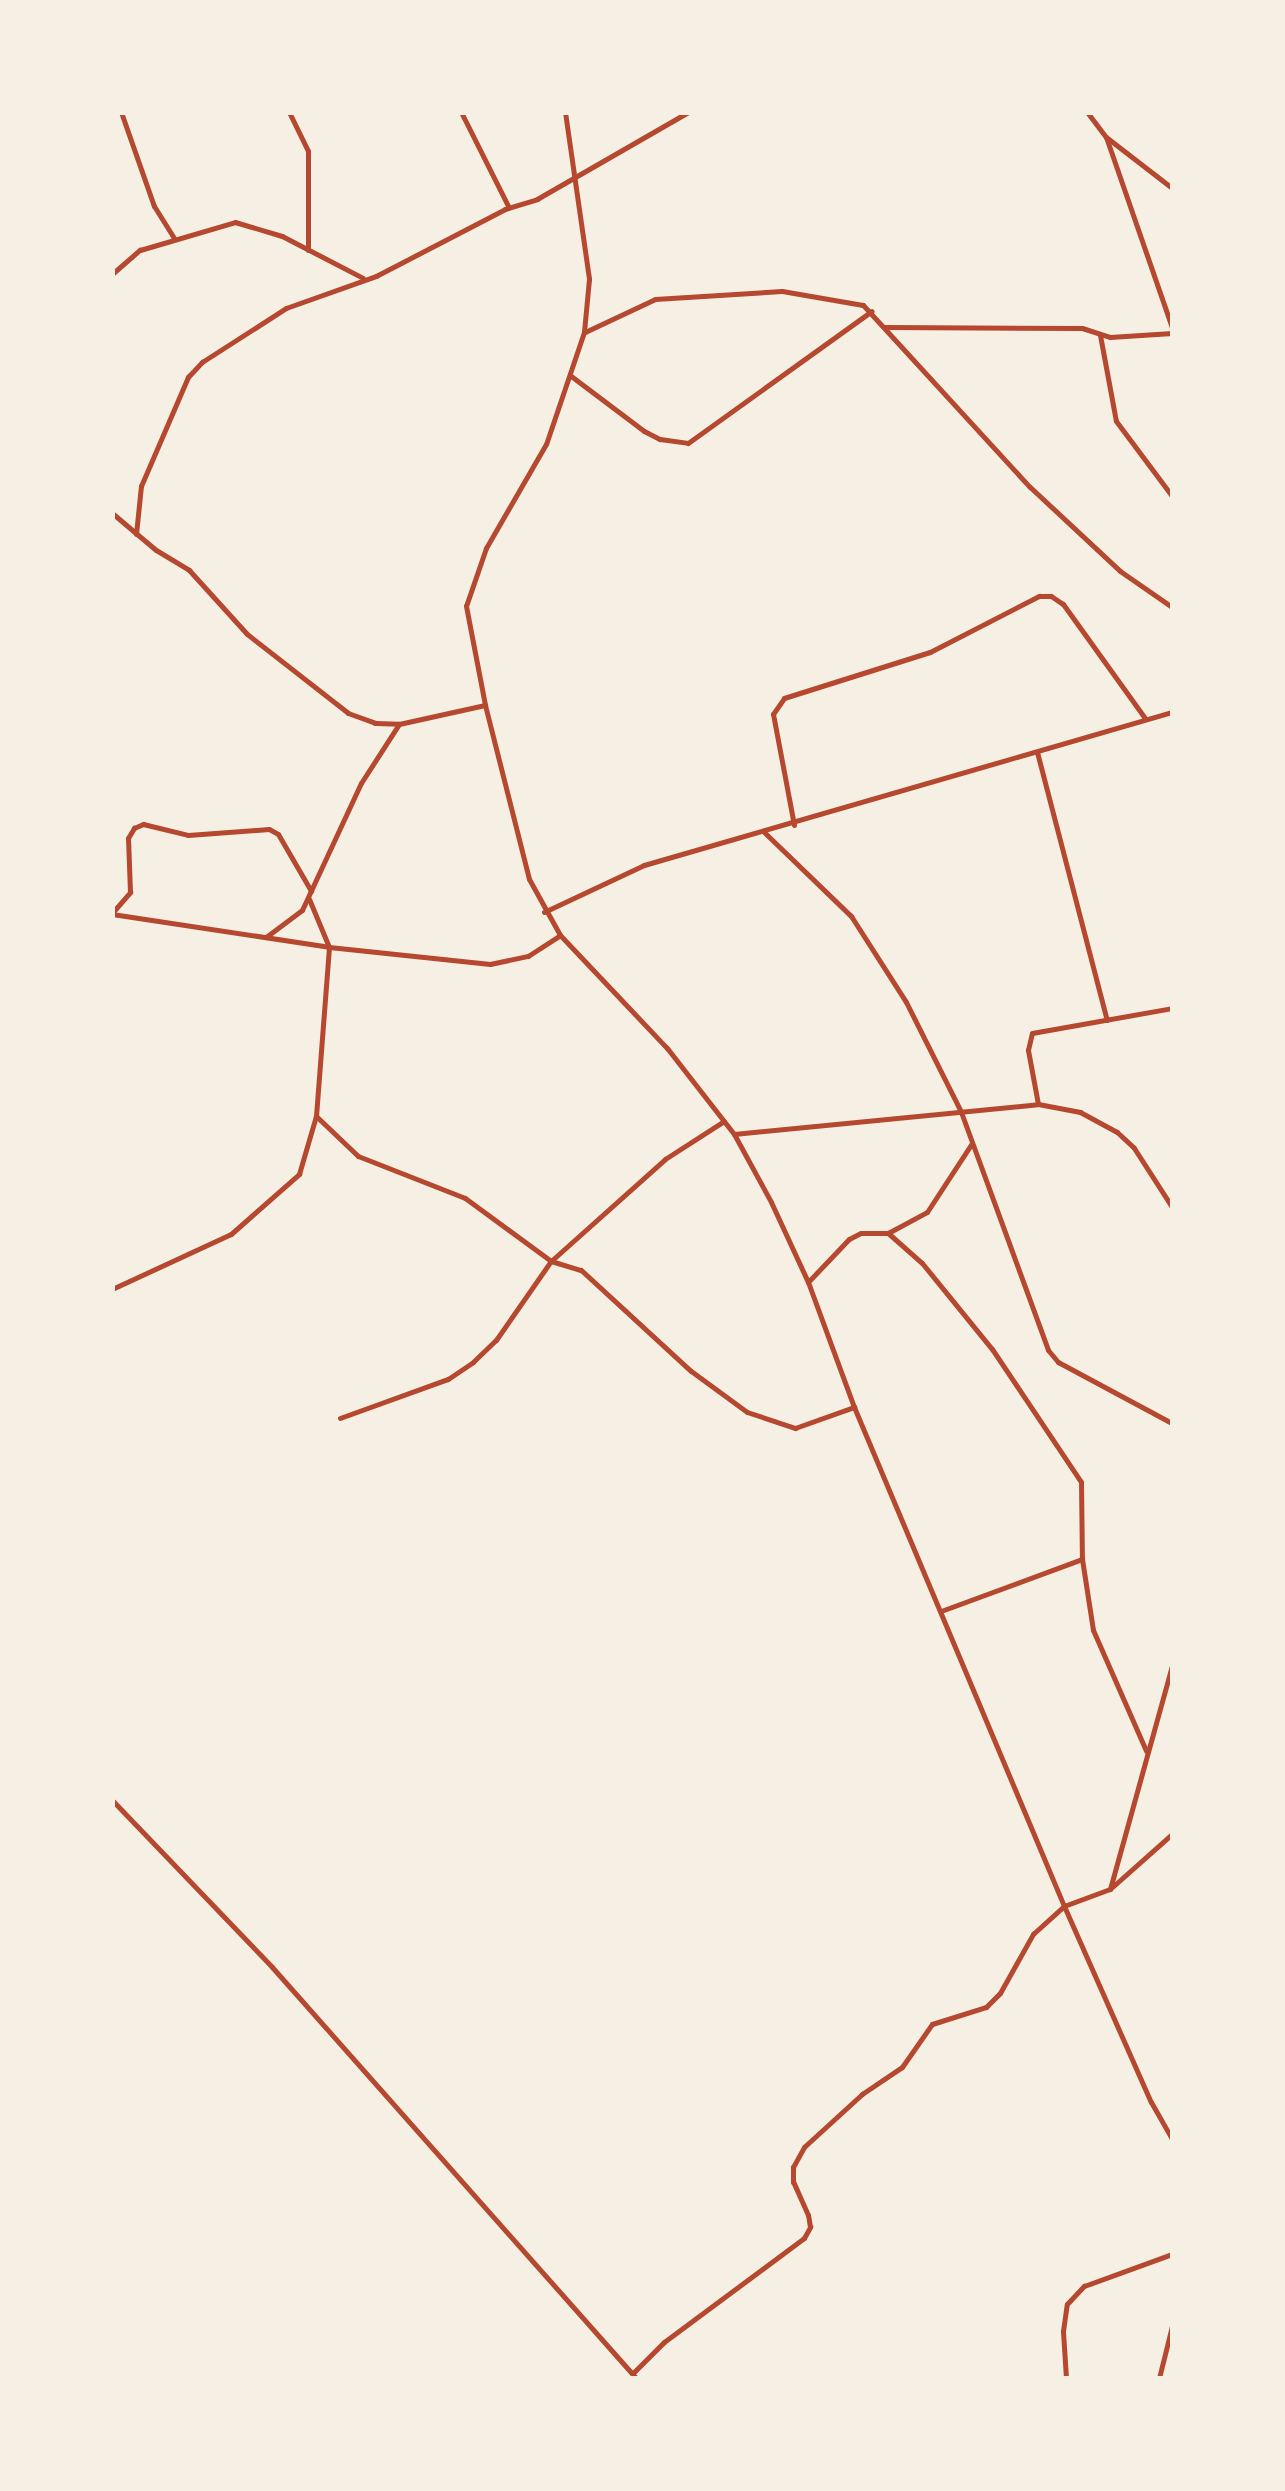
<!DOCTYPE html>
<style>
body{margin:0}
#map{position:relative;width:1285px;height:2491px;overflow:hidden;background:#f6efe4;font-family:Literata,serif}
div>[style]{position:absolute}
.minor>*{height:5px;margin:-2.5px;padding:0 2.5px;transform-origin:2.5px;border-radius:2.5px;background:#b5482f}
span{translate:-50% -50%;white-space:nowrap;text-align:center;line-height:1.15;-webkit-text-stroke:8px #f6efe4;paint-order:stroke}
.frame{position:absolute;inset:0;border:115px solid #f6efe4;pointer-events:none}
</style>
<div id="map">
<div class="minor">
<i style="left:121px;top:112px;width:100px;rotate:70.7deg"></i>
<i style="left:154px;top:206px;width:38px;rotate:58deg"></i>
<i style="left:289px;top:112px;width:43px;rotate:64deg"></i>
<i style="left:308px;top:151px;width:99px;rotate:90deg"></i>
<i style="left:461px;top:112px;width:107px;rotate:63.4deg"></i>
<i style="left:565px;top:112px;width:169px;rotate:81.8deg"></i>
<i style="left:589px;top:279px;width:53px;rotate:95.4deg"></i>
<i style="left:584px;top:332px;width:118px;rotate:108.7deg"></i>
<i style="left:546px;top:444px;width:120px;rotate:120deg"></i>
<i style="left:486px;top:548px;width:61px;rotate:109deg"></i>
<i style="left:466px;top:606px;width:101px;rotate:79.1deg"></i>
<i style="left:485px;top:705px;width:179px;rotate:75.8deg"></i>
<i style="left:529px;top:879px;width:64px;rotate:61deg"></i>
<i style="left:560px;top:935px;width:156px;rotate:46.6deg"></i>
<i style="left:667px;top:1048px;width:109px;rotate:52.1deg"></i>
<i style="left:734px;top:1134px;width:77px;rotate:61.4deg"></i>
<i style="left:771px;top:1202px;width:88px;rotate:65.2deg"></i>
<i style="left:808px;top:1282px;width:133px;rotate:69.8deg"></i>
<i style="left:854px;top:1407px;width:541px;rotate:67.18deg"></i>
<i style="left:1064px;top:1906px;width:214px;rotate:66.1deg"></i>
<i style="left:1151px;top:2102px;width:43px;rotate:60.4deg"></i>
<i style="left:1087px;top:112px;width:31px;rotate:53deg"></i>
<i style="left:1106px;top:137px;width:83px;rotate:37.7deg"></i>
<i style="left:1106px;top:137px;width:202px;rotate:70.9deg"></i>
<i style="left:112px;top:274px;width:37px;rotate:-41deg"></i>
<i style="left:140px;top:250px;width:99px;rotate:-16.4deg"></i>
<i style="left:235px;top:222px;width:49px;rotate:16.6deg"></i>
<i style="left:282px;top:236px;width:91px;rotate:27.4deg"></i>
<i style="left:884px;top:327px;width:198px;rotate:0.3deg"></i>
<i style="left:1082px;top:328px;width:29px;rotate:18deg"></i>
<i style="left:1110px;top:337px;width:62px;rotate:-3.7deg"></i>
<i style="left:585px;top:332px;width:77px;rotate:-25.2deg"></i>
<i style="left:655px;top:299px;width:127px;rotate:-3.6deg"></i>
<i style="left:782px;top:291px;width:82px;rotate:9.8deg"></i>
<i style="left:863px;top:305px;width:247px;rotate:47.5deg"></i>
<i style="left:1030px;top:487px;width:123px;rotate:43deg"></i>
<i style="left:1120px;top:571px;width:63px;rotate:34.7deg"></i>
<i style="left:1100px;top:335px;width:87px;rotate:79.5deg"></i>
<i style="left:1116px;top:421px;width:94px;rotate:53.3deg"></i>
<i style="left:571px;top:376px;width:91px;rotate:37deg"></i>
<i style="left:644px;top:431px;width:18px;rotate:27deg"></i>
<i style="left:660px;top:439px;width:28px;rotate:8deg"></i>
<i style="left:688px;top:443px;width:226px;rotate:-35.7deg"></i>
<i style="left:112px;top:513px;width:57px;rotate:40.1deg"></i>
<i style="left:156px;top:550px;width:39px;rotate:31deg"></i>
<i style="left:189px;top:570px;width:86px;rotate:47.8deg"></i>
<i style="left:247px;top:634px;width:128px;rotate:38deg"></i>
<i style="left:348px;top:713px;width:29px;rotate:20deg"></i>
<i style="left:375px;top:723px;width:24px;rotate:2deg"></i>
<i style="left:399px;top:724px;width:88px;rotate:-12.5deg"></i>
<i style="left:136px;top:534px;width:48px;rotate:-84.1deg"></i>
<i style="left:141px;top:486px;width:119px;rotate:-66.7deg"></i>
<i style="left:188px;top:377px;width:21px;rotate:-47deg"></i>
<i style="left:202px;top:362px;width:100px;rotate:-32.7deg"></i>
<i style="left:286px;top:308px;width:96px;rotate:-19.6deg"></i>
<i style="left:376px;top:276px;width:145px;rotate:-27.4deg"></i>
<i style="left:505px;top:209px;width:34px;rotate:-17deg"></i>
<i style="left:537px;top:199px;width:174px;rotate:-29.9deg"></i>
<i style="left:1037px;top:752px;width:277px;rotate:75.4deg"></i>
<i style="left:794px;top:825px;width:113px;rotate:-100.7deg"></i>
<i style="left:773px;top:714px;width:19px;rotate:-55deg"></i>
<i style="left:784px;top:698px;width:153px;rotate:-17.5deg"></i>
<i style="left:930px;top:652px;width:123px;rotate:-27.2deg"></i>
<i style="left:1039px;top:596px;width:12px"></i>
<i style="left:1051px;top:596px;width:14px;rotate:34deg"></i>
<i style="left:1063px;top:604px;width:140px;rotate:54.3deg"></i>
<i style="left:765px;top:833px;width:120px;rotate:44deg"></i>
<i style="left:851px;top:916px;width:102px;rotate:57.4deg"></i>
<i style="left:906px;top:1002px;width:123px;rotate:63.4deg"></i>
<i style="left:961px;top:1112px;width:253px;rotate:69.9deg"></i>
<i style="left:1048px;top:1350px;width:16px;rotate:50deg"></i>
<i style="left:1058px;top:1362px;width:129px;rotate:28.2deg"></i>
<i style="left:1172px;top:853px;width:32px;rotate:90deg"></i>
<i style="left:544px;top:912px;width:110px;rotate:-25.2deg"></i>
<i style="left:644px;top:865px;width:550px;rotate:-16.16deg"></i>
<i style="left:112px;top:913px;width:28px;rotate:-49deg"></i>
<i style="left:130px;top:892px;width:54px;rotate:-92.1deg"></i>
<i style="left:128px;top:838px;width:12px;rotate:-59deg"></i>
<i style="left:134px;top:828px;width:10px;rotate:-24deg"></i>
<i style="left:143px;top:824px;width:46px;rotate:13.7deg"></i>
<i style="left:188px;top:835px;width:81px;rotate:-4.2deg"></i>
<i style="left:269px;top:829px;width:10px;rotate:29deg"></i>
<i style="left:278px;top:834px;width:66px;rotate:59.9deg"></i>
<i style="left:112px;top:914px;width:219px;rotate:8.6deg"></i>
<i style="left:329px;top:947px;width:162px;rotate:6deg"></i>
<i style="left:490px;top:964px;width:39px;rotate:-12deg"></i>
<i style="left:528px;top:956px;width:38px;rotate:-33deg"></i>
<i style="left:266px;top:937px;width:45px;rotate:-36.9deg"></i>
<i style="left:302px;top:910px;width:140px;rotate:-65.1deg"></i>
<i style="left:361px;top:783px;width:70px;rotate:-57.2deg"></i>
<i style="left:1038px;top:1104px;width:55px;rotate:-100.5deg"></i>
<i style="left:1028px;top:1050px;width:17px;rotate:-77deg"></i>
<i style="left:1032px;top:1033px;width:142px;rotate:-10.1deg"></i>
<i style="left:316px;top:1116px;width:58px;rotate:43.6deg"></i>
<i style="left:358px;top:1156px;width:115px;rotate:21.4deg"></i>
<i style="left:465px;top:1198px;width:107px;rotate:36.2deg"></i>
<i style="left:551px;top:1261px;width:31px;rotate:17deg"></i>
<i style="left:581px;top:1270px;width:149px;rotate:42.6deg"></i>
<i style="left:691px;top:1371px;width:69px;rotate:36.2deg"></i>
<i style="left:747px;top:1412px;width:51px;rotate:18.4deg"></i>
<i style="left:795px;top:1428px;width:63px;rotate:-19.6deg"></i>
<i style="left:734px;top:1134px;width:305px;rotate:-5.6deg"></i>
<i style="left:1038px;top:1104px;width:43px;rotate:10.8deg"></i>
<i style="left:1080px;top:1112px;width:42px;rotate:28.4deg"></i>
<i style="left:1117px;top:1132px;width:23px;rotate:43deg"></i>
<i style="left:1134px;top:1148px;width:70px;rotate:57.2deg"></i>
<i style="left:888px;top:1233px;width:45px;rotate:41.4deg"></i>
<i style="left:922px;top:1263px;width:111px;rotate:50.9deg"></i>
<i style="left:992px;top:1349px;width:160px;rotate:56.2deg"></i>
<i style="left:1081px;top:1482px;width:77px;rotate:89.3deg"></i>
<i style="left:1082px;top:1559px;width:72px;rotate:81.2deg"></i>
<i style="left:1093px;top:1630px;width:132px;rotate:66.3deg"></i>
<i style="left:808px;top:1282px;width:59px;rotate:-46.4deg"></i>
<i style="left:849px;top:1239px;width:13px;rotate:-27deg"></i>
<i style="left:861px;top:1233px;width:27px"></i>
<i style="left:888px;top:1233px;width:44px;rotate:-28.3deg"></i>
<i style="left:927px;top:1212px;width:82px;rotate:-56.9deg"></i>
<i style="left:112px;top:1289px;width:131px;rotate:-24.8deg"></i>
<i style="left:231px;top:1234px;width:91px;rotate:-41.4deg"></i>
<i style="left:299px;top:1174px;width:60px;rotate:-73.7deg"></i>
<i style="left:316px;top:1116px;width:169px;rotate:-85.6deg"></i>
<i style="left:329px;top:947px;width:52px;rotate:-112.6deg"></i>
<i style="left:340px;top:1418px;width:115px;rotate:-19.9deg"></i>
<i style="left:448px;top:1379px;width:30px;rotate:-34deg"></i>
<i style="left:473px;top:1362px;width:32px;rotate:-44deg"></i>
<i style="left:496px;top:1340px;width:96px;rotate:-55.2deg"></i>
<i style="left:551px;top:1261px;width:153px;rotate:-41.8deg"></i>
<i style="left:665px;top:1159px;width:70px;rotate:-32.8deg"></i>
<i style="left:941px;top:1611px;width:150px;rotate:-20.2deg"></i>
<i style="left:112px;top:1800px;width:231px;rotate:46.2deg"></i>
<i style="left:272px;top:1967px;width:549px;rotate:48.47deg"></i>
<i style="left:1110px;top:1889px;width:231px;rotate:-74.5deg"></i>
<i style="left:633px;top:2373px;width:44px;rotate:-45deg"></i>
<i style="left:664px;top:2342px;width:174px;rotate:-36.6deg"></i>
<i style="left:804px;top:2238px;width:13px;rotate:-61deg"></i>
<i style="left:810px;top:2227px;width:12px;rotate:-99deg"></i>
<i style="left:808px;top:2215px;width:36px;rotate:-114deg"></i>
<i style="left:793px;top:2182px;width:15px;rotate:-90deg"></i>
<i style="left:793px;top:2167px;width:23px;rotate:-61deg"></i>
<i style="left:804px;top:2147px;width:79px;rotate:-42.4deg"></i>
<i style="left:862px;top:2094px;width:48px;rotate:-34deg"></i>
<i style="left:902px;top:2067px;width:52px;rotate:-55.1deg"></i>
<i style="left:932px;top:2024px;width:57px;rotate:-17.5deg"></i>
<i style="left:986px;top:2007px;width:20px;rotate:-45deg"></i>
<i style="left:1000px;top:1993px;width:68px;rotate:-60.8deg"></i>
<i style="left:1033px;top:1934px;width:42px;rotate:-42.1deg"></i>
<i style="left:1064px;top:1906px;width:49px;rotate:-20.3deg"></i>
<i style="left:1110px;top:1889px;width:83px;rotate:-41.6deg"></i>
<i style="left:1066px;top:2378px;width:47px;rotate:-93.7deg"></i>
<i style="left:1063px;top:2331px;width:27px;rotate:-82deg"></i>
<i style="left:1067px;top:2304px;width:25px;rotate:-47deg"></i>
<i style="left:1084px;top:2286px;width:94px;rotate:-20deg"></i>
<i style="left:1159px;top:2378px;width:54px;rotate:-76deg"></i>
</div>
<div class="frame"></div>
</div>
